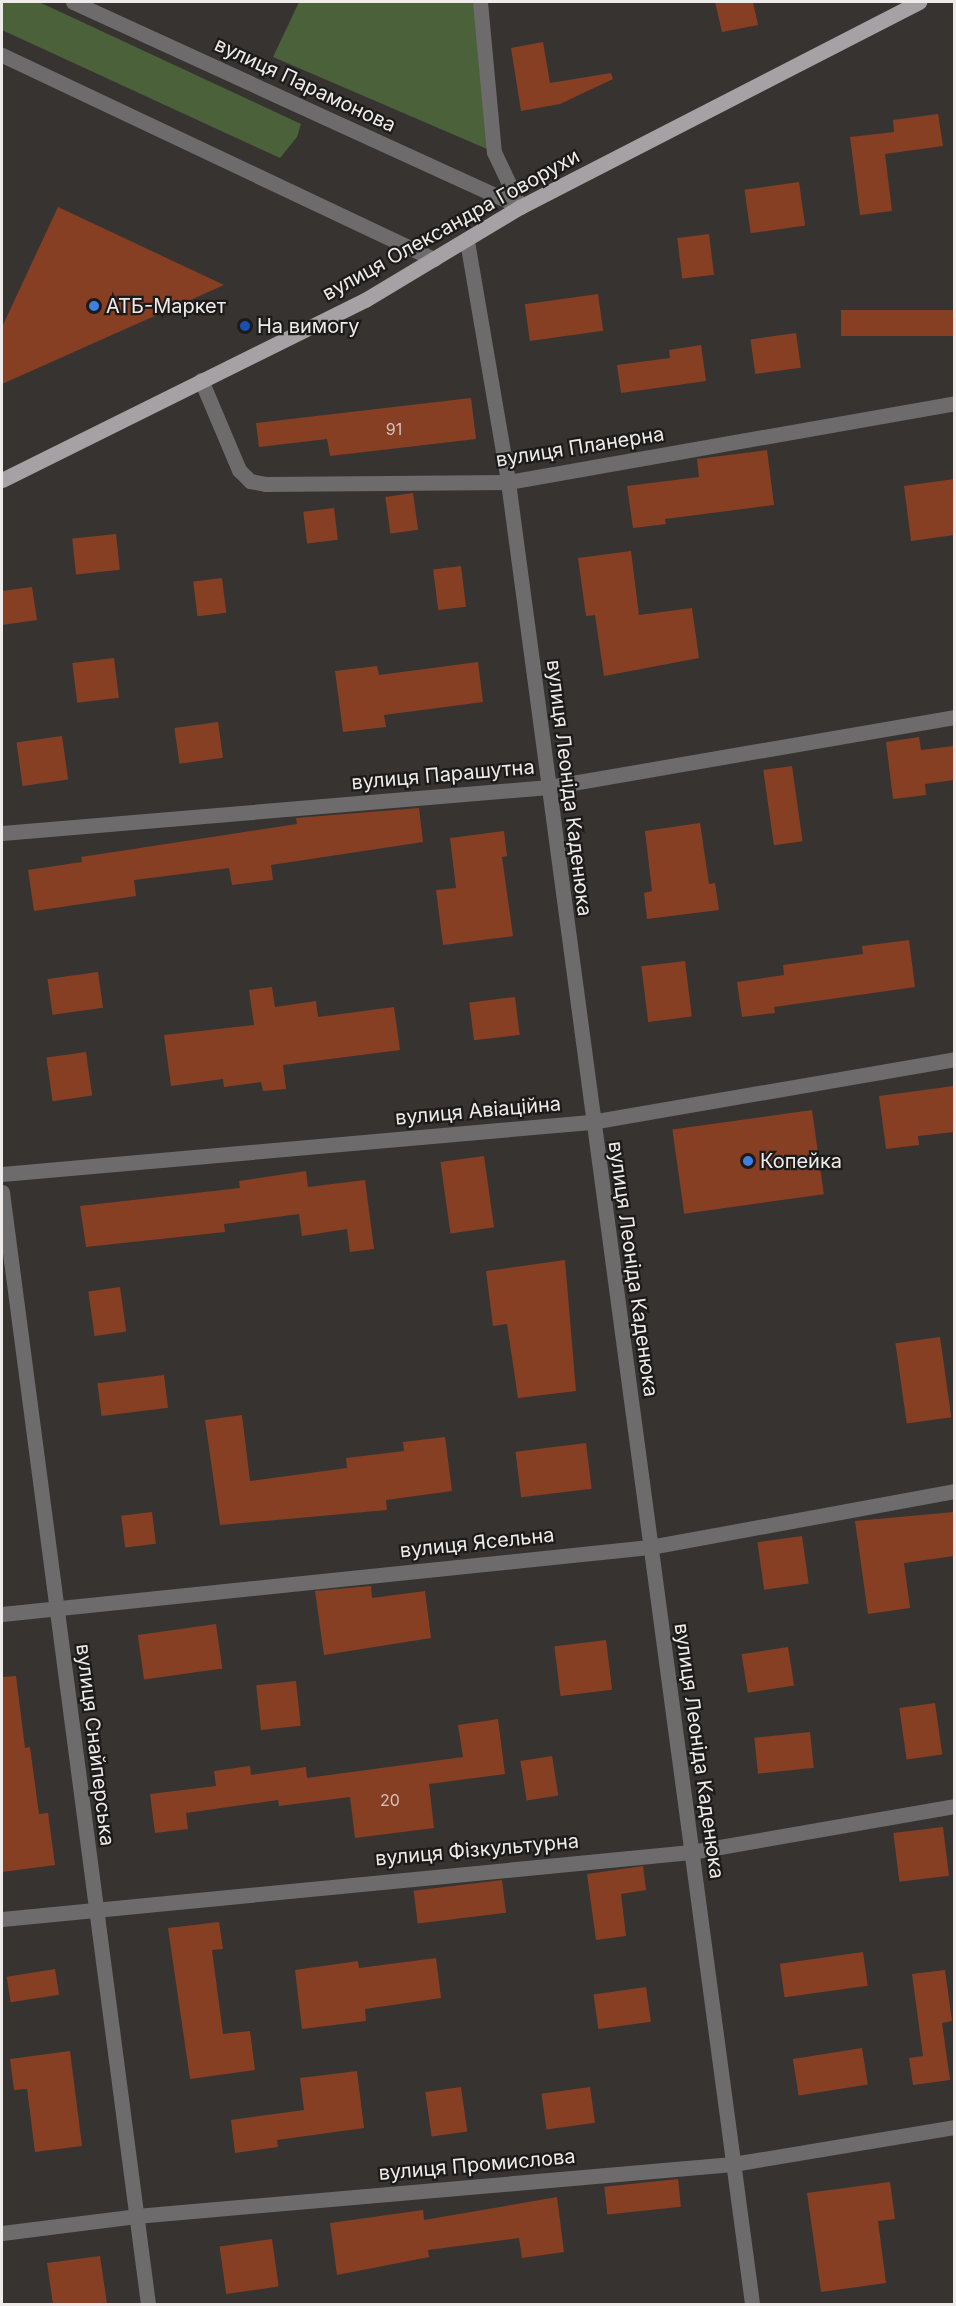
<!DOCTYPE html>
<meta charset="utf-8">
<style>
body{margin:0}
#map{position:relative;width:956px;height:2306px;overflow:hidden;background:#373331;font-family:Inter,sans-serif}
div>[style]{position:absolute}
.green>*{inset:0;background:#4a613a}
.building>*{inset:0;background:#873f24;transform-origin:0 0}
.minor>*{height:15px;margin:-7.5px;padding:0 7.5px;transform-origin:7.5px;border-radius:7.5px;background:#6d6b6c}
.major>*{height:15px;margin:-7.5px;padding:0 7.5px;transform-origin:7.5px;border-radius:7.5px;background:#a5a1a4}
.dots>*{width:16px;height:16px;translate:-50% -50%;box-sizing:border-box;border:3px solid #1d1b1a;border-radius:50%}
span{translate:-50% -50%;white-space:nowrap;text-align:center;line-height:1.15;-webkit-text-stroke:4.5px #1d1b1a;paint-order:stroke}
.number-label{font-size:16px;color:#d4c0b8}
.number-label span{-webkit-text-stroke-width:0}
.street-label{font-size:20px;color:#eeebea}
.poi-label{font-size:20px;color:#eeebea}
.left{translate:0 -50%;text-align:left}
.frame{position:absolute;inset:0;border:3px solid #eeebea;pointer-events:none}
</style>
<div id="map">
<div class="green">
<i style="clip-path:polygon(2px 2px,39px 2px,301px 124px,297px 137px,280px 158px,2px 30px)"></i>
<i style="clip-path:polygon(299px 2px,480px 2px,494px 152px,273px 57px)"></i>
</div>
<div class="building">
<i style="clip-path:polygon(715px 2px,753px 2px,758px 25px,722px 32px)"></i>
<i style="clip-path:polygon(543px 42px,550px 83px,611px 73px,613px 79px,560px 104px,521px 111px,511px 48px)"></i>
<i style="clip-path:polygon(938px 114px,943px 146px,885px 154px,892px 211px,860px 215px,850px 137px,894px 132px,893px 120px)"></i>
<i style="left:799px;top:182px;width:44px;height:55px;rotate:82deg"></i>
<i style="clip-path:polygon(58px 207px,224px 285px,2px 384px,2px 327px)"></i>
<i style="left:709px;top:234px;width:41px;height:32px;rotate:83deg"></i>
<i style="left:598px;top:294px;width:37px;height:74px;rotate:82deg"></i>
<i style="left:954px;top:310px;width:26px;height:113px;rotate:90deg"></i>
<i style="left:796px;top:333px;width:35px;height:46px;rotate:82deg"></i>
<i style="clip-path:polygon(701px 345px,706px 381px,621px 393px,617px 365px,670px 358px,669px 350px)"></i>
<i style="clip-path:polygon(471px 398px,476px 439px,330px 456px,327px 439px,259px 447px,256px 423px)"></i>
<i style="clip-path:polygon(767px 450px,774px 505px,665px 519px,666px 524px,633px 528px,627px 486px,699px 477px,697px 459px)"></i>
<i style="clip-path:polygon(954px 479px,954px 535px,911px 541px,904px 486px)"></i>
<i style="left:413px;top:493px;width:37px;height:28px;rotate:82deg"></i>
<i style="left:334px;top:508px;width:32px;height:31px;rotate:83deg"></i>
<i style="left:116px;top:534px;width:36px;height:44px;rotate:84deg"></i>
<i style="clip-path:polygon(631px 551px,639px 615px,692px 608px,699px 658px,604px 676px,595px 615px,586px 616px,578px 558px)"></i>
<i style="left:461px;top:566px;width:41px;height:28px;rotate:83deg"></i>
<i style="left:222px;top:578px;width:35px;height:29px;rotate:83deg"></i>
<i style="clip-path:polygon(32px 587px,37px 620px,2px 625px,2px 591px)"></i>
<i style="left:114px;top:658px;width:40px;height:42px;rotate:83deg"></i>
<i style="clip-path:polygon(478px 662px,483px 702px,384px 715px,386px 727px,343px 732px,335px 671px,377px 666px,379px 675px)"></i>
<i style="left:218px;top:722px;width:36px;height:44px;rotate:82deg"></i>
<i style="left:62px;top:736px;width:44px;height:46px;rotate:82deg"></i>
<i style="clip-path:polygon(919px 737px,921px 750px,954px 746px,954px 780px,925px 784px,926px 795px,893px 799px,886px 742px)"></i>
<i style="left:792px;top:766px;width:76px;height:29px;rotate:82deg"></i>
<i style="clip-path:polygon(419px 808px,423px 842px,271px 865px,273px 880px,232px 885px,229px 868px,134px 880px,136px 896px,34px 911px,28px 870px,82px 862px,81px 857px,297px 824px,296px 818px)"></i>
<i style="clip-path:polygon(700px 823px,709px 884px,715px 883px,719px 910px,647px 919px,644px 893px,652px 891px,645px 831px)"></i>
<i style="clip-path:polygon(504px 831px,507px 856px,502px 857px,513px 936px,443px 945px,436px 890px,456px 888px,450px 838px)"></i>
<i style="clip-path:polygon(909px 940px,915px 987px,774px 1007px,775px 1013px,742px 1017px,737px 982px,784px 975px,783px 965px,863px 954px,862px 946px)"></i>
<i style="left:685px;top:961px;width:56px;height:44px;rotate:83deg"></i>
<i style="left:98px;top:972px;width:36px;height:51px;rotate:82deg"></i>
<i style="clip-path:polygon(272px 987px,275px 1007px,316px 1001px,318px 1017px,394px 1007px,400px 1050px,283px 1065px,286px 1089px,263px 1091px,261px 1082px,224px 1087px,223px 1079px,171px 1086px,164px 1035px,254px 1025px,249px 990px)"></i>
<i style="left:515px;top:997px;width:38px;height:46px;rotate:83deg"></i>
<i style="left:86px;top:1052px;width:44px;height:40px;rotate:82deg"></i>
<i style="clip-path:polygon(954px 1086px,954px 1132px,918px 1136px,919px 1145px,886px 1149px,879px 1096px)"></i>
<i style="left:812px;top:1110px;width:85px;height:141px;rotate:82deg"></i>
<i style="left:484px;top:1156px;width:72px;height:44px;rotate:82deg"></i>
<i style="clip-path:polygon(306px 1171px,308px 1187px,365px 1180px,374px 1249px,350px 1252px,347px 1229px,302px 1236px,299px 1214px,224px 1224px,225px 1232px,86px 1247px,80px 1206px,240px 1188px,239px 1181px)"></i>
<i style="clip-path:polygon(565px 1260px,576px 1391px,518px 1398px,507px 1324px,493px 1326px,486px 1271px)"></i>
<i style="left:120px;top:1287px;width:45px;height:32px;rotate:82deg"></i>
<i style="left:940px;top:1337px;width:81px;height:45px;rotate:82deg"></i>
<i style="left:164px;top:1375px;width:33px;height:67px;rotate:83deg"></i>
<i style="clip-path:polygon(242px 1415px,250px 1481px,347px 1468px,346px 1458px,404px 1451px,403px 1442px,445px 1437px,452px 1491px,386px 1500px,387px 1510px,220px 1525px,205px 1420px)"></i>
<i style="left:586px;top:1443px;width:46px;height:71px;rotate:83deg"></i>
<i style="left:152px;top:1512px;width:32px;height:31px;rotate:83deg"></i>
<i style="clip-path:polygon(954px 1512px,954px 1556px,904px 1563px,910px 1608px,868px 1614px,855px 1521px)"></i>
<i style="left:802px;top:1536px;width:48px;height:45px;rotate:82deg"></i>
<i style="clip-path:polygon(371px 1586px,372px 1598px,425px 1591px,431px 1638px,324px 1655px,315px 1591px)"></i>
<i style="left:216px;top:1624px;width:45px;height:79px;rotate:82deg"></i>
<i style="left:606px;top:1640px;width:50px;height:52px;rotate:83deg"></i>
<i style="left:788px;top:1647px;width:39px;height:47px;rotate:81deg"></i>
<i style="clip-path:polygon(16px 1676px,25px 1748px,30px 1747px,39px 1814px,48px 1813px,55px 1865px,2px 1872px,2px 1677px)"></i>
<i style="left:296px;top:1681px;width:45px;height:40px;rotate:84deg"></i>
<i style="left:935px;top:1703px;width:52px;height:36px;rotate:82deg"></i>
<i style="clip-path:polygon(498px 1719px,505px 1774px,429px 1784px,434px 1828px,355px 1838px,350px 1797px,279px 1806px,278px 1800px,186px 1813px,188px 1829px,155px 1833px,150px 1794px,216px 1786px,214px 1771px,250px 1766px,251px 1775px,306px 1767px,307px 1778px,463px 1757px,458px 1725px)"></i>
<i style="left:810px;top:1732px;width:36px;height:56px;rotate:84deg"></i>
<i style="left:552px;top:1756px;width:40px;height:32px;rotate:81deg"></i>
<i style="left:943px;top:1827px;width:49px;height:50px;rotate:83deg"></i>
<i style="clip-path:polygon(643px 1866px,646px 1890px,621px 1894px,626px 1936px,596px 1940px,587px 1874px)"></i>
<i style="left:502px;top:1880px;width:33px;height:89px;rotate:83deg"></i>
<i style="clip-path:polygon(219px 1922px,223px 1949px,212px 1950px,223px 2034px,250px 2031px,255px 2070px,190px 2079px,168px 1928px)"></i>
<i style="left:863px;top:1952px;width:34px;height:84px;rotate:82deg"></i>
<i style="clip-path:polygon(436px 1958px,441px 1998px,365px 2009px,366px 2021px,302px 2029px,295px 1970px,358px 1961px,359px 1968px)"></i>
<i style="left:55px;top:1969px;width:26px;height:49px;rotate:81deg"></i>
<i style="clip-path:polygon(945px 1970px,952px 2021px,942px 2023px,950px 2080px,913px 2085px,909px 2058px,923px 2056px,912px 1974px)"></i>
<i style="left:646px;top:1987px;width:35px;height:53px;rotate:82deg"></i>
<i style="left:862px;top:2048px;width:37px;height:70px;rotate:81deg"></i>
<i style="clip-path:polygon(70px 2051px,82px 2146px,35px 2152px,27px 2089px,14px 2090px,10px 2059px)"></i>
<i style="clip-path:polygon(357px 2071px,364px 2128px,277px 2140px,278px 2147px,235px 2153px,231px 2120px,304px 2110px,300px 2078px)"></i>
<i style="left:461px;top:2087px;width:45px;height:36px;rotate:82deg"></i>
<i style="left:590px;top:2087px;width:36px;height:49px;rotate:82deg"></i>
<i style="left:678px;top:2179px;width:28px;height:74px;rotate:84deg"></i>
<i style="clip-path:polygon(890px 2182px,895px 2219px,878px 2221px,886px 2283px,821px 2292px,807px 2193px)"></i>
<i style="clip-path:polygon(557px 2197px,564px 2252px,522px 2258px,519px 2238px,428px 2250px,429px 2257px,337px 2275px,330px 2223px,423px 2210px,424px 2220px)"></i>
<i style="left:272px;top:2239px;width:48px;height:53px;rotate:82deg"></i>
<i style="clip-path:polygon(100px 2256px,107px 2304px,53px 2304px,47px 2263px)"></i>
</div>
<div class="minor">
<i style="left:73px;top:2px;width:492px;rotate:24.6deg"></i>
<i style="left:480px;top:2px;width:151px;rotate:84.7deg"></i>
<i style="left:494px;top:152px;width:61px;rotate:64.7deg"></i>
<i style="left:2px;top:55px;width:478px;rotate:25.3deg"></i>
<i style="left:467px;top:241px;width:244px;rotate:80.3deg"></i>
<i style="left:508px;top:482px;width:1838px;rotate:82.37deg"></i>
<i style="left:201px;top:380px;width:98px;rotate:67.1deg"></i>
<i style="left:239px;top:470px;width:16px;rotate:45deg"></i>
<i style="left:250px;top:481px;width:15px;rotate:11deg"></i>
<i style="left:265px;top:484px;width:243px;rotate:-0.5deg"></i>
<i style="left:508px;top:482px;width:453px;rotate:-10deg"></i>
<i style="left:2px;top:833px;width:549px;rotate:-4.81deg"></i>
<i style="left:549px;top:787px;width:411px;rotate:-9.8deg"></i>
<i style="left:2px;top:1174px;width:591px;rotate:-5.05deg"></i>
<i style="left:591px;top:1122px;width:368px;rotate:-9.8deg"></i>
<i style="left:2px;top:1192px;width:1122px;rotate:82.52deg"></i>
<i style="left:2px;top:1614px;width:651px;rotate:-5.9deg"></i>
<i style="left:650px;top:1547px;width:309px;rotate:-10.4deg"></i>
<i style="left:2px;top:1919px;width:692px;rotate:-5.55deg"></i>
<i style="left:691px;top:1852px;width:267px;rotate:-9.9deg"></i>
<i style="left:2px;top:2233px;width:135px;rotate:-7.2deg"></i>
<i style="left:136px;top:2216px;width:599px;rotate:-4.98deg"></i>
<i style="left:733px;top:2164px;width:224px;rotate:-9.5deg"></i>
</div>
<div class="major">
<i style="left:2px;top:480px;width:405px;rotate:-26.4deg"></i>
<i style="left:365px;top:300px;width:181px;rotate:-31deg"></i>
<i style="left:520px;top:207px;width:449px;rotate:-27.2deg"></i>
</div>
<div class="dots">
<i style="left:94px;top:306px;background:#3f7fe0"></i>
<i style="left:245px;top:326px;background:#1a4fb4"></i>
<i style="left:748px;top:1161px;background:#3f7fe0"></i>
</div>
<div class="number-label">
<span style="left:394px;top:429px">91</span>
<span style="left:390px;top:1800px">20</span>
</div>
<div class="street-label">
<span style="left:305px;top:85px;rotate:25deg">вулиця Парамонова</span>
<span style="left:451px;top:225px;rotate:-29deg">вулиця Олександра Говорухи</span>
<span style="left:580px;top:447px;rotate:-9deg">вулиця Планерна</span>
<span style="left:443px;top:775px;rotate:-5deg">вулиця Парашутна</span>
<span style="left:569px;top:788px;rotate:83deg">вулиця Леоніда Каденюка</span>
<span style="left:478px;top:1111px;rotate:-5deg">вулиця Авіаційна</span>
<span style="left:633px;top:1269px;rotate:82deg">вулиця Леоніда Каденюка</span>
<span style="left:477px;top:1543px;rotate:-6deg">вулиця Ясельна</span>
<span style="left:95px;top:1745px;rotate:83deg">вулиця Снайперська</span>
<span style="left:699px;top:1751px;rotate:82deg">вулиця Леоніда Каденюка</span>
<span style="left:477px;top:1850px;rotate:-5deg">вулиця Фізкультурна</span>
<span style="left:477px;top:2165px;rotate:-5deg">вулиця Промислова</span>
</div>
<div class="poi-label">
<span class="left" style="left:106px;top:306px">АТБ-Маркет</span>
<span class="left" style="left:257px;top:326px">На вимогу</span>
<span class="left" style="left:760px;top:1161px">Копейка</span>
</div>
<div class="frame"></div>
</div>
